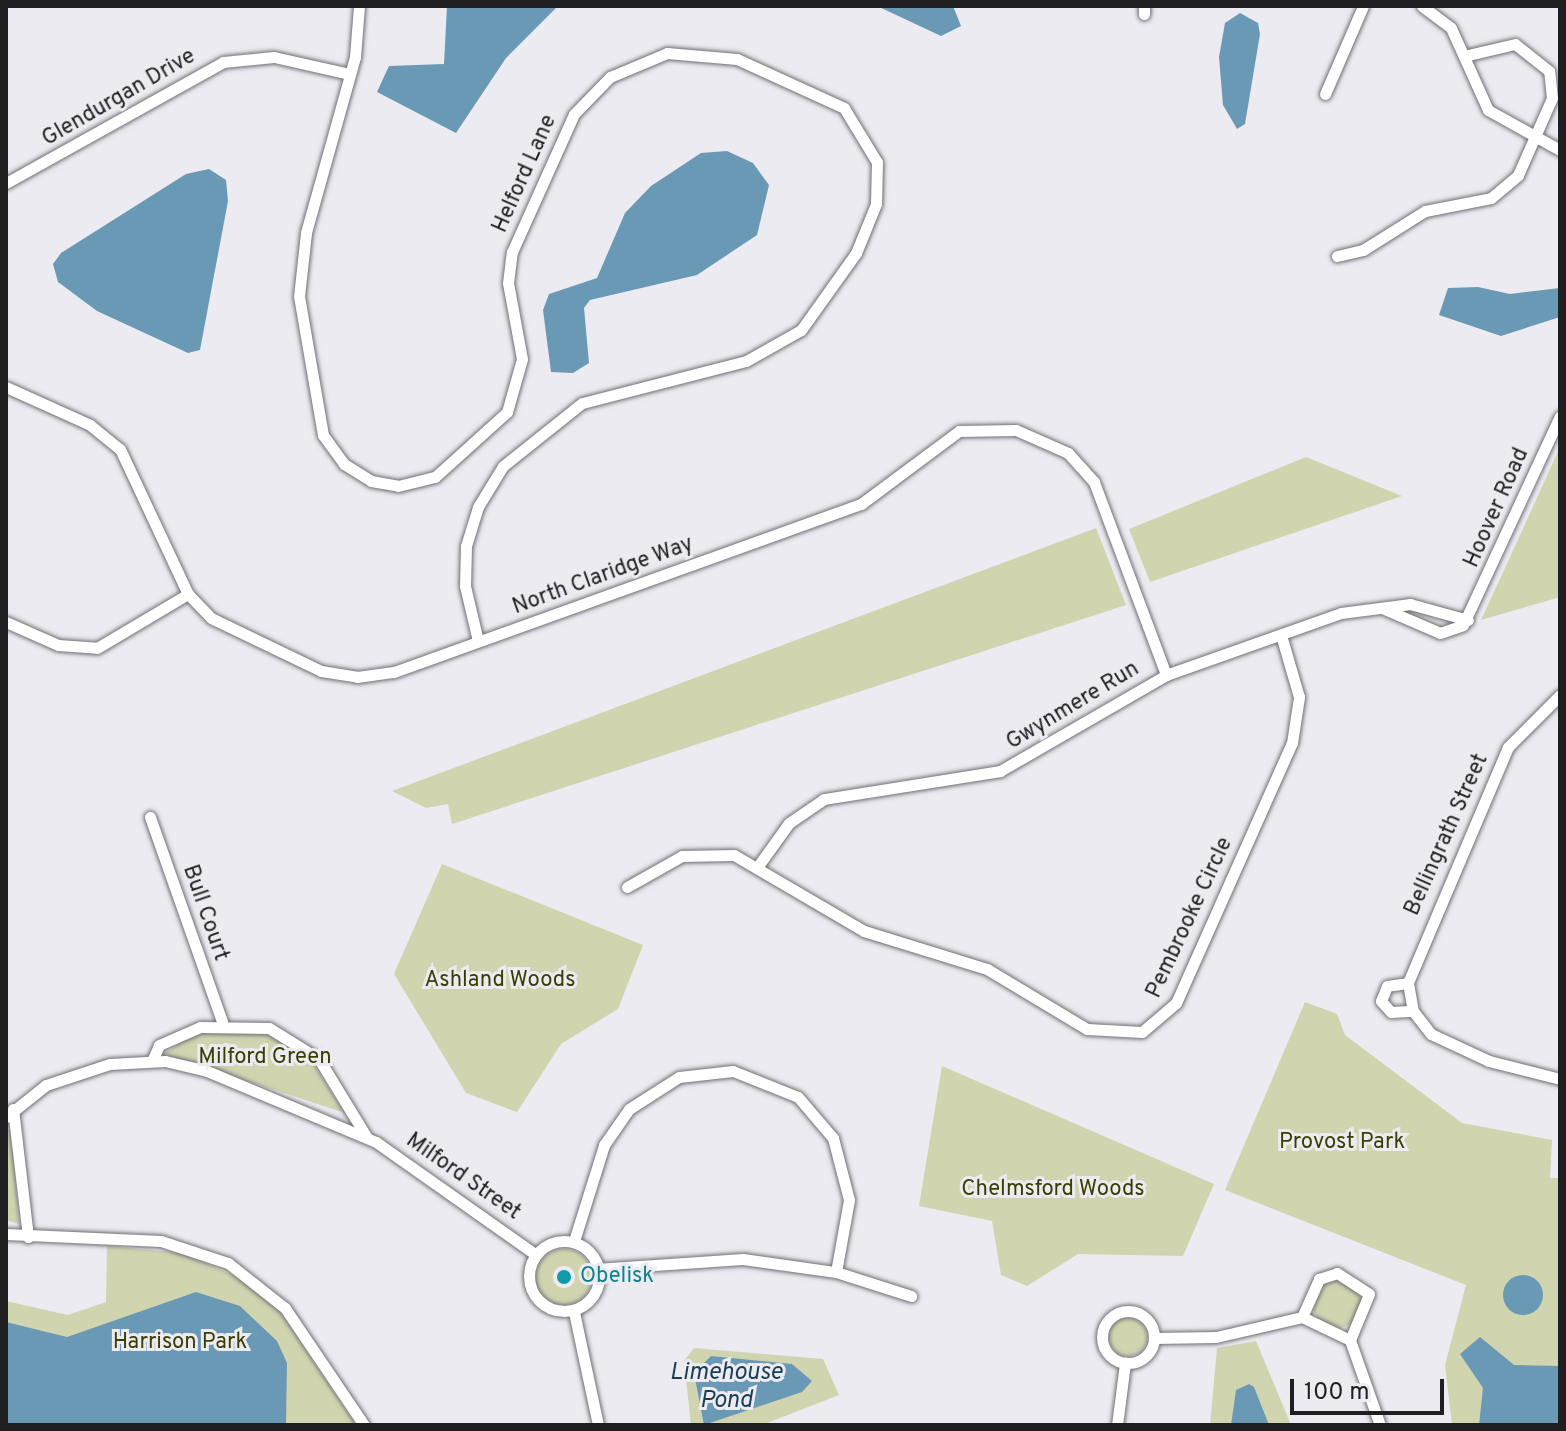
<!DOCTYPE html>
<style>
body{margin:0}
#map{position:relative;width:1566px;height:1431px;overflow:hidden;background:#ebebf1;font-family:Overpass,sans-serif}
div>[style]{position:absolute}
.green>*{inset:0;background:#d1d5af}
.round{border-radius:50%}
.water>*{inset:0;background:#6a99b5}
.roads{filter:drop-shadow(0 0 2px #6f6f75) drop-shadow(0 0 2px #6f6f75)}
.minor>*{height:11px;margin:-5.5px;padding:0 5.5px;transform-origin:5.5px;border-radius:5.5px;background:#fff}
.minor>.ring{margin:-5.5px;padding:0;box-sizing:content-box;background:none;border:11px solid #fff;border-radius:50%}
.dots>*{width:22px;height:22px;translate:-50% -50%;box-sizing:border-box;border:4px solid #ebebf1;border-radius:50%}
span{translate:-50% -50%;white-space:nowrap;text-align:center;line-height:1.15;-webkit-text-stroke:6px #ebebf1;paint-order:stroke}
.street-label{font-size:22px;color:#1f1f21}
.park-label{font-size:22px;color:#3b3d01}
.culture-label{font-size:22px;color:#0d838f}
.left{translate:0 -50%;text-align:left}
.water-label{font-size:24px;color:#173e54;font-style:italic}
.frame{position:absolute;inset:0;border:8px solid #1f1f21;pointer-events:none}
.scale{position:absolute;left:1290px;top:1379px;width:154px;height:36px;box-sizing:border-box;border:4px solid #1f1f21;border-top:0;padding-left:10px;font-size:24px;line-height:28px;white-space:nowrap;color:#1f1f21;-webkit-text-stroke:6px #ebebf1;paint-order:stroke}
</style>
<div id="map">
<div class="green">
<i style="clip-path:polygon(1560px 447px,1560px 597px,1481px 620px,1516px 544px)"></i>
<i style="clip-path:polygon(1306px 457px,1402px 496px,1150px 582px,1129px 529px)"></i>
<i style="clip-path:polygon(1096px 528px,1126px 605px,452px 824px,448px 804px,426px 808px,392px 791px)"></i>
<i style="clip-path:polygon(442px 864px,643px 945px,618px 1009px,561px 1044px,517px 1112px,466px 1093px,394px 974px)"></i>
<i style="clip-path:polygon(1305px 1002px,1337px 1014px,1345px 1035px,1462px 1123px,1552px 1140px,1550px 1178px,1560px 1178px,1560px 1425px,1452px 1425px,1445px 1365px,1466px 1285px,1225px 1190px)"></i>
<i style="clip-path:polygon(226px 1027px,256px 1030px,306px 1053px,345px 1113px,164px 1054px,192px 1035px)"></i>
<i style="clip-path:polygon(942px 1066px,1214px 1184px,1183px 1256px,1078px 1254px,1027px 1286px,1001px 1275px,992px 1221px,919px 1206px)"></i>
<i style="clip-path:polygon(6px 1129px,11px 1130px,19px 1224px,6px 1220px)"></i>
<i style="clip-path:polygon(107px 1246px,183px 1253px,241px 1279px,282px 1314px,356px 1425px,6px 1425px,6px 1301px,68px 1315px,106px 1302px)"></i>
<i class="round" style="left:536px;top:1249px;width:56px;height:56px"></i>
<i class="round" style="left:1313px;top:1280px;width:48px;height:48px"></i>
<i class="round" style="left:1109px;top:1318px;width:38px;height:38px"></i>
<i style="clip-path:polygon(1256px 1341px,1291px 1425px,1210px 1425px,1217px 1348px)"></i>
<i style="clip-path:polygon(694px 1348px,823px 1359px,839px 1395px,762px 1425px,691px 1425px,684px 1361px)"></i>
</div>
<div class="water">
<i style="clip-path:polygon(447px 6px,558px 6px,506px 58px,456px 133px,377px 92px,389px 66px,444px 64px)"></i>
<i style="clip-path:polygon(877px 6px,953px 6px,961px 26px,941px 36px)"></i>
<i style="clip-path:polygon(1240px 13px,1258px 23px,1260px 34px,1245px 124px,1237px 129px,1223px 105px,1219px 57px,1225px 23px)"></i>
<i style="clip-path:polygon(727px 151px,753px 163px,769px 185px,757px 235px,697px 275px,590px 300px,584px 308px,589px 363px,573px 373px,551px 372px,543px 310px,549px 294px,597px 278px,625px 213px,651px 186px,701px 153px)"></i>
<i style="clip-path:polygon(209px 169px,226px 180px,228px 201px,200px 350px,188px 353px,97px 311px,58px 282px,53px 264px,61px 253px,186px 174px)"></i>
<i style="clip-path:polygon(1478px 287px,1510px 294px,1560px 288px,1560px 317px,1501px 336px,1439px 315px,1448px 288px)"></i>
<i class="round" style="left:1503px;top:1275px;width:40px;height:40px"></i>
<i style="clip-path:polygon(196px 1292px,240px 1306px,277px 1341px,287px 1363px,286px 1425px,6px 1425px,6px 1322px,67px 1337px)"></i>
<i style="clip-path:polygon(1480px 1337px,1514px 1365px,1560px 1366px,1560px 1425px,1479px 1425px,1483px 1388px,1460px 1354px)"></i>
<i style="clip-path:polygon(711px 1356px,792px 1364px,812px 1381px,802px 1392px,704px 1425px,694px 1373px)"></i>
<i style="clip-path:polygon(1249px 1384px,1254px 1387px,1269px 1425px,1231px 1425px,1236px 1390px)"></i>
</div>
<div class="roads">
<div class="minor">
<i style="left:359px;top:6px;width:51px;rotate:94.5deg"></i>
<i style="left:355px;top:57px;width:183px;rotate:105.6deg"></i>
<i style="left:306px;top:233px;width:63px;rotate:96.3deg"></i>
<i style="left:299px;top:296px;width:141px;rotate:80.2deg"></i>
<i style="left:323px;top:435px;width:36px;rotate:54deg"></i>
<i style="left:344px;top:464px;width:32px;rotate:32deg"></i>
<i style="left:371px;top:481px;width:27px;rotate:10deg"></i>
<i style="left:398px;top:486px;width:38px;rotate:-14deg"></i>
<i style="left:435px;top:477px;width:97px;rotate:-42.1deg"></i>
<i style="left:507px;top:412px;width:55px;rotate:-74.2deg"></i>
<i style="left:522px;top:359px;width:77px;rotate:-100.4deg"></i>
<i style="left:508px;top:283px;width:31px;rotate:-83deg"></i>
<i style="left:512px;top:252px;width:151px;rotate:-65.8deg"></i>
<i style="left:574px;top:114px;width:52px;rotate:-45.8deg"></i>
<i style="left:610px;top:77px;width:62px;rotate:-22.8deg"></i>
<i style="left:667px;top:53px;width:70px;rotate:4.9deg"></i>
<i style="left:737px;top:59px;width:118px;rotate:24.6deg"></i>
<i style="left:844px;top:108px;width:63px;rotate:58.6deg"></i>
<i style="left:877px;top:162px;width:42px;rotate:91.4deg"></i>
<i style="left:876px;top:204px;width:53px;rotate:112.2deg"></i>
<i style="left:856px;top:253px;width:95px;rotate:125.5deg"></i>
<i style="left:801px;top:330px;width:63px;rotate:150.6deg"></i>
<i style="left:746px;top:361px;width:169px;rotate:165.6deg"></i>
<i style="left:582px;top:403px;width:101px;rotate:141.4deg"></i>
<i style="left:503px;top:466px;width:48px;rotate:121.4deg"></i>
<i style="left:478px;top:507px;width:41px;rotate:107.1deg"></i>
<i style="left:466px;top:546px;width:40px;rotate:91.4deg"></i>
<i style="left:465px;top:586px;width:57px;rotate:76.7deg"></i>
<i style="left:1144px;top:6px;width:8px;rotate:90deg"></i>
<i style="left:1422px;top:6px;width:36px;rotate:37deg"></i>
<i style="left:1451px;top:28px;width:90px;rotate:65.7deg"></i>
<i style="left:1488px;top:110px;width:82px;rotate:29.1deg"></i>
<i style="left:1325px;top:94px;width:96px;rotate:-66.6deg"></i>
<i style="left:6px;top:183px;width:248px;rotate:-29.1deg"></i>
<i style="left:223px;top:62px;width:51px;rotate:-5.6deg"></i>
<i style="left:274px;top:57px;width:78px;rotate:12.6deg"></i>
<i style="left:1337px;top:256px;width:27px;rotate:-13deg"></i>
<i style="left:1363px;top:250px;width:73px;rotate:-32.2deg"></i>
<i style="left:1425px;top:211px;width:67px;rotate:-11.1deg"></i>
<i style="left:1491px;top:198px;width:35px;rotate:-40deg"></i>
<i style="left:1518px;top:175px;width:84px;rotate:-66.2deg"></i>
<i style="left:1552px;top:98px;width:27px;rotate:-96deg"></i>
<i style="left:1549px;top:71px;width:43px;rotate:-141.5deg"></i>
<i style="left:1515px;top:44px;width:52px;rotate:166.8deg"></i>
<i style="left:6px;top:387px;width:92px;rotate:24.3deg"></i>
<i style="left:90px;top:425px;width:38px;rotate:39deg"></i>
<i style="left:120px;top:449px;width:160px;rotate:64.9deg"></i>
<i style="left:188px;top:594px;width:33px;rotate:46deg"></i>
<i style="left:211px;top:618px;width:122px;rotate:25.7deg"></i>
<i style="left:321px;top:671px;width:36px;rotate:9deg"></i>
<i style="left:357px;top:677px;width:37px;rotate:-8deg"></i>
<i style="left:394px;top:672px;width:496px;rotate:-19.8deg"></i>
<i style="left:861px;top:504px;width:122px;rotate:-36.7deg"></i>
<i style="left:959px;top:431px;width:57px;rotate:-1deg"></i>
<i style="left:1016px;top:430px;width:57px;rotate:23.9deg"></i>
<i style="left:1068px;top:453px;width:39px;rotate:48deg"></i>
<i style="left:1094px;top:482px;width:206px;rotate:69.5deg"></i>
<i style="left:1382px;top:608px;width:63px;rotate:23.3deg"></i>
<i style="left:1440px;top:633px;width:24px;rotate:-19deg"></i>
<i style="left:1463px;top:625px;width:230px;rotate:-65.1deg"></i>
<i style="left:6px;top:622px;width:57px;rotate:23.9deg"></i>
<i style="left:58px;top:645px;width:39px;rotate:4deg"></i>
<i style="left:97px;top:648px;width:106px;rotate:-30.7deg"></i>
<i style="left:1560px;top:695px;width:74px;rotate:135deg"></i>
<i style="left:1508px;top:747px;width:256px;rotate:113deg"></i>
<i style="left:1408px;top:983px;width:28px;rotate:80deg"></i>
<i style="left:1413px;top:1011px;width:29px;rotate:52deg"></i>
<i style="left:1431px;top:1034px;width:64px;rotate:25deg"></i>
<i style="left:1489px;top:1061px;width:73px;rotate:14.2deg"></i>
<i style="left:150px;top:817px;width:217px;rotate:70.6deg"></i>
<i style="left:758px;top:866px;width:53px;rotate:-54.2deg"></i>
<i style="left:789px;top:823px;width:42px;rotate:-34.4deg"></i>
<i style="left:824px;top:799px;width:178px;rotate:-9deg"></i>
<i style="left:1000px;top:771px;width:192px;rotate:-30deg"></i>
<i style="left:1166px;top:675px;width:186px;rotate:-19.5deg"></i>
<i style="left:1341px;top:613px;width:70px;rotate:-7.4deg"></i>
<i style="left:1410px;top:604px;width:60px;rotate:15.4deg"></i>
<i style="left:627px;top:887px;width:63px;rotate:-29.4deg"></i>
<i style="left:682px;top:856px;width:52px;rotate:-1.1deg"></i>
<i style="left:734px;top:855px;width:151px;rotate:30.3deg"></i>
<i style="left:864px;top:931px;width:129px;rotate:17.2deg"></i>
<i style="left:987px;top:969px;width:117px;rotate:31deg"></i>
<i style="left:1087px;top:1029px;width:55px;rotate:3.1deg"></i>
<i style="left:1142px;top:1032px;width:45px;rotate:-40.5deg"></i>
<i style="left:1176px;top:1003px;width:285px;rotate:-66deg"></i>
<i style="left:1292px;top:743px;width:47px;rotate:-81.3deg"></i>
<i style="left:1299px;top:697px;width:65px;rotate:-106.2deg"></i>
<i style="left:1408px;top:983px;width:21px;rotate:172deg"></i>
<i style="left:1387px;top:986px;width:16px;rotate:112deg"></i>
<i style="left:1381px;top:1001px;width:15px;rotate:48deg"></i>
<i style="left:1391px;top:1012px;width:22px;rotate:-3deg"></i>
<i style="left:152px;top:1061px;width:17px;rotate:-66deg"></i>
<i style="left:159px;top:1045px;width:45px;rotate:-23.7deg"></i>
<i style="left:200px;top:1027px;width:69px;rotate:0.8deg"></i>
<i style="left:269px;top:1028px;width:59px;rotate:31.8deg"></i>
<i style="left:319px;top:1059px;width:90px;rotate:58.6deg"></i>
<i style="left:13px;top:1109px;width:129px;rotate:83.3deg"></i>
<i style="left:6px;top:1117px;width:51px;rotate:-38.7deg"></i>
<i style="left:46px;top:1085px;width:67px;rotate:-18.2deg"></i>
<i style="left:110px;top:1064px;width:55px;rotate:-3.1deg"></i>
<i style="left:165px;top:1061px;width:43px;rotate:13.4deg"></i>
<i style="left:207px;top:1071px;width:183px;rotate:22.8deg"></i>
<i style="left:376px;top:1142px;width:194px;rotate:35.2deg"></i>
<i style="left:6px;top:1234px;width:155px;rotate:2.6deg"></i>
<i style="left:161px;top:1241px;width:71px;rotate:18.2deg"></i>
<i style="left:228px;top:1263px;width:73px;rotate:38.3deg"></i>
<i style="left:285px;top:1308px;width:141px;rotate:56deg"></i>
<i style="left:574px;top:1241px;width:101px;rotate:-72.6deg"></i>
<i style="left:604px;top:1145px;width:44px;rotate:-55.2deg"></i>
<i style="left:629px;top:1109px;width:59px;rotate:-32.6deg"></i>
<i style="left:679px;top:1077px;width:54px;rotate:-6.3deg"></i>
<i style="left:733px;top:1071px;width:70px;rotate:21.8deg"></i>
<i style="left:798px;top:1097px;width:54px;rotate:49.5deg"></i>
<i style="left:833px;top:1138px;width:64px;rotate:75.5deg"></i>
<i style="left:849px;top:1200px;width:73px;rotate:100.2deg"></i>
<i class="ring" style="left:529px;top:1241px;width:59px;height:59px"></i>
<i style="left:596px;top:1269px;width:147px;rotate:-3.9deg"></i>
<i style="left:743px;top:1259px;width:94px;rotate:8deg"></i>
<i style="left:836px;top:1272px;width:79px;rotate:17.7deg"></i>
<i class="ring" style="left:1102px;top:1311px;width:41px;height:41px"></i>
<i style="left:574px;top:1312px;width:116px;rotate:78deg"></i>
<i style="left:1302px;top:1317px;width:42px;rotate:-65.9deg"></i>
<i style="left:1319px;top:1279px;width:19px;rotate:-18deg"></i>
<i style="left:1337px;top:1273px;width:38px;rotate:33deg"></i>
<i style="left:1369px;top:1294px;width:50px;rotate:112.4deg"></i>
<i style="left:1154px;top:1338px;width:62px;rotate:-0.9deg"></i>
<i style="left:1216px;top:1337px;width:88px;rotate:-13.1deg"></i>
<i style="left:1302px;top:1317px;width:53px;rotate:25.6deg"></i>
<i style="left:1350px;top:1340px;width:90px;rotate:70.6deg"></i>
<i style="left:1117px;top:1425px;width:63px;rotate:-82.6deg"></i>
</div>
</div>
<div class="dots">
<i style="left:564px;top:1277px;background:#0f9aa8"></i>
</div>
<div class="street-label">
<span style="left:119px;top:98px;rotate:-30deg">Glendurgan Drive</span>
<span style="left:525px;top:174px;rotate:-66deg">Helford Lane</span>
<span style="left:1497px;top:508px;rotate:-66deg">Hoover Road</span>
<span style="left:603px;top:576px;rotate:-20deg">North Claridge Way</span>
<span style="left:1073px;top:706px;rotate:-31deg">Gwynmere Run</span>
<span style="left:1447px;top:835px;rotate:-66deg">Bellingrath Street</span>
<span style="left:205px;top:913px;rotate:71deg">Bull Court</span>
<span style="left:1190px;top:918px;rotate:-65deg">Pembrooke Circle</span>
<span style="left:463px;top:1177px;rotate:35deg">Milford Street</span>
</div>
<div class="park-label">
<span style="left:500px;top:981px">Ashland Woods</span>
<span style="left:265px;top:1058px">Milford Green</span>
<span style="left:1342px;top:1143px">Provost Park</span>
<span style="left:1053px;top:1190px">Chelmsford Woods</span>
<span style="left:180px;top:1343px">Harrison Park</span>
</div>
<div class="culture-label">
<span class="left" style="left:580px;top:1277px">Obelisk</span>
</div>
<div class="water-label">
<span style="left:726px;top:1388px">Limehouse<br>Pond</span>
</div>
<div class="frame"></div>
<div class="scale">100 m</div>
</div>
